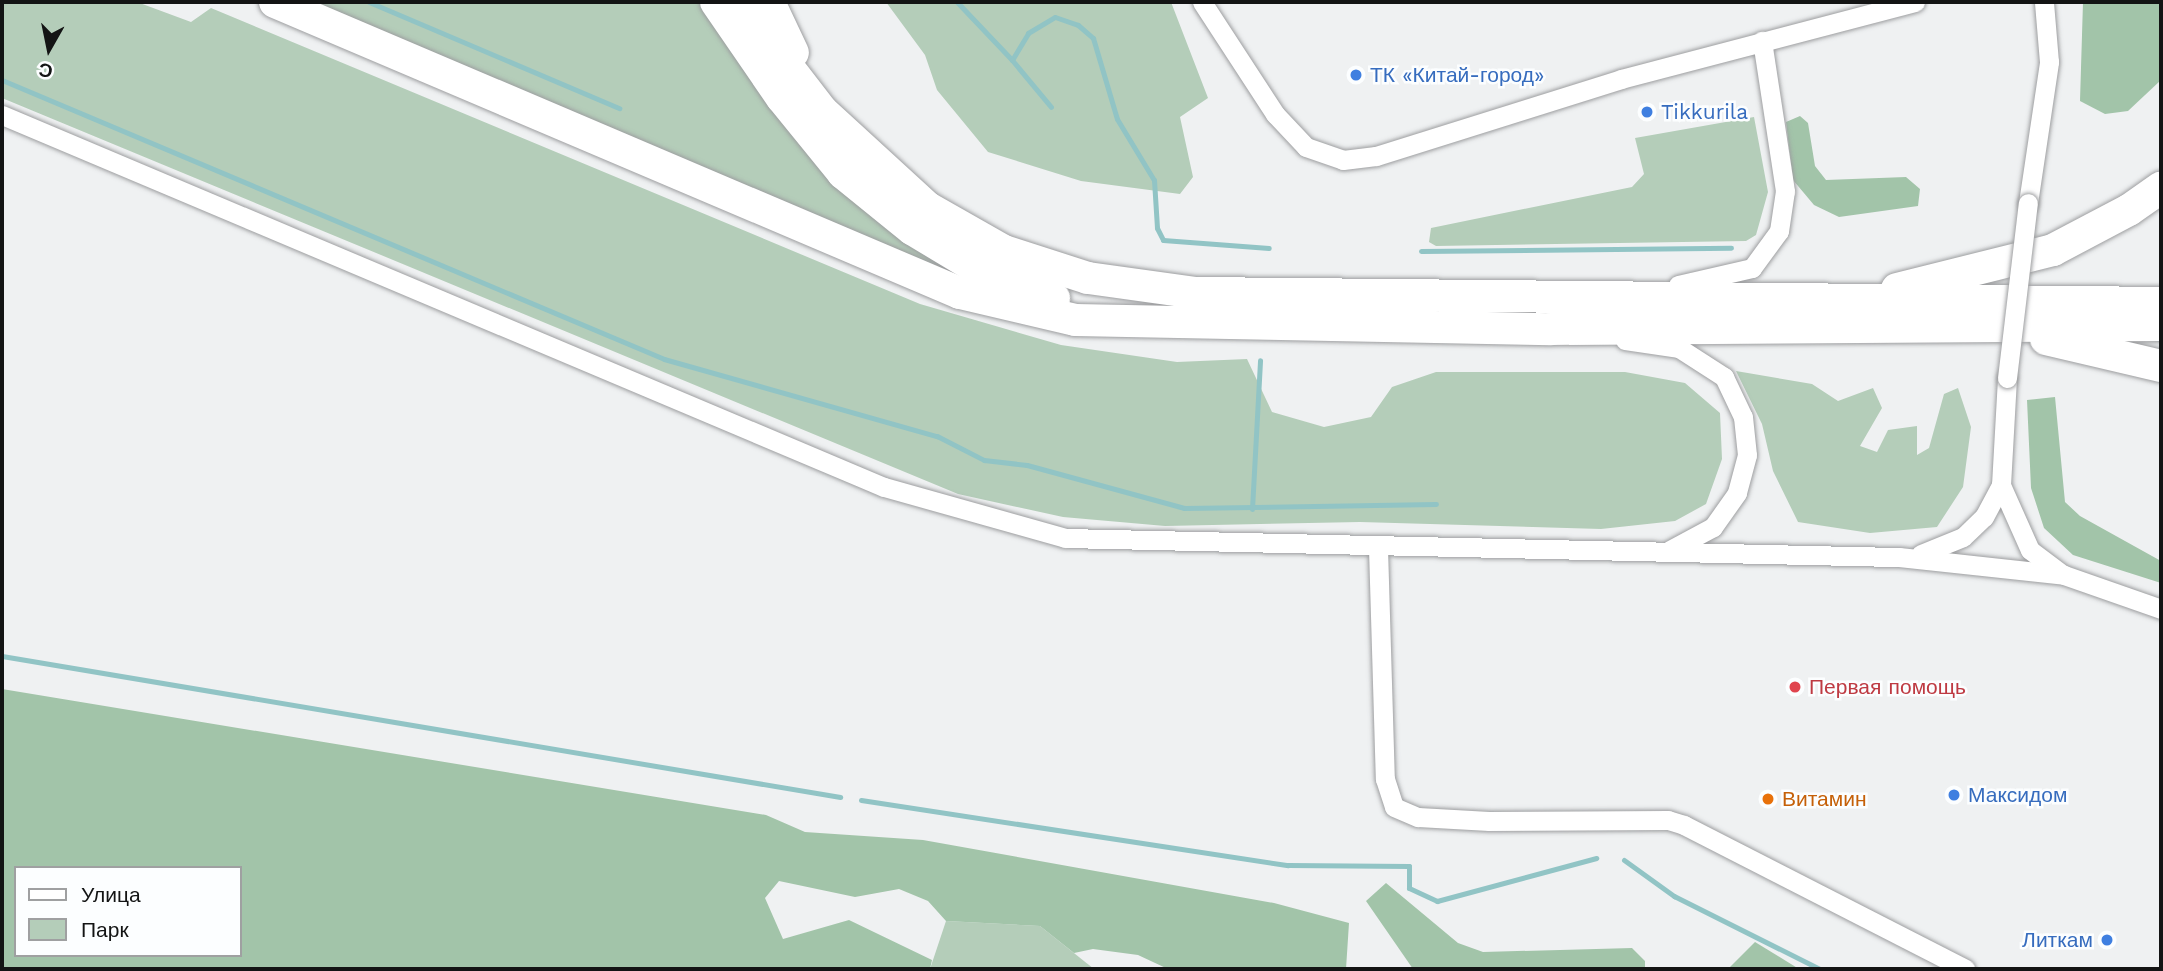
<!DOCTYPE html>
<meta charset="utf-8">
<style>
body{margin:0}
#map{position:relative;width:2163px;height:971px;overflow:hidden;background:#eff1f2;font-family:"Work Sans",sans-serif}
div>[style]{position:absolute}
.green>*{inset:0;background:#b4cdb9}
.forest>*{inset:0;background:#a2c4a9}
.stream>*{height:5px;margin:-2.5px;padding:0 2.5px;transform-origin:2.5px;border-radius:2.5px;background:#91c4c5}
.roads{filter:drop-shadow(0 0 2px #9d9ea0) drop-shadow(0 0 2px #9d9ea0)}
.street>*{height:19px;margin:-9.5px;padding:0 9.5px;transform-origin:9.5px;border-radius:9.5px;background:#fff}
.primary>*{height:32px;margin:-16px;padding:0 16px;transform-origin:16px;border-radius:16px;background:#fff}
.bridges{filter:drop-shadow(0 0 2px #9d9ea0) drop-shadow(0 0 2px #9d9ea0)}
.street-bridge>*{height:19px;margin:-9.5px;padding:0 9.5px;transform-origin:9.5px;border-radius:9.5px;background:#fff}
.dots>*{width:19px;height:19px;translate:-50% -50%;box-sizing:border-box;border:4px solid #fcfeff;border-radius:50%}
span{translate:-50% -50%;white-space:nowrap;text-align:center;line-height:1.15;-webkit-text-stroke:5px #fcfeff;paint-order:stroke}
.shop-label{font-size:21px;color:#366cbe}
.left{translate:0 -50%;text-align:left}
.right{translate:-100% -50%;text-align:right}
.health-label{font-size:21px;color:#be3a42}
.food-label{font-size:21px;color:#c56008}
.frame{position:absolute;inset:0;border:4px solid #131414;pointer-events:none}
.legend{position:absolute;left:14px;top:866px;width:228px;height:91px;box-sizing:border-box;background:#fcfeff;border:2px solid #9fa0a1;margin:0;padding:9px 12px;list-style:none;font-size:21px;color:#131414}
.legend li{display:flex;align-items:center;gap:14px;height:35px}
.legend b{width:35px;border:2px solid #9fa0a1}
.north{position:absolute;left:14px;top:14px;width:70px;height:70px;-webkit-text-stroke:5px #fcfeff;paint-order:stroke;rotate:189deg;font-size:19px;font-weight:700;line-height:28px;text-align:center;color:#131414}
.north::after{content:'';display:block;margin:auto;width:24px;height:32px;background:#131414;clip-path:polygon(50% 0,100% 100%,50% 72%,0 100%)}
</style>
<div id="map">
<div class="green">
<i style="clip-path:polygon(2px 2px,137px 2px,191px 22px,211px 8px,920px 304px,1061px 345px,1177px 362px,1247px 359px,1272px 412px,1324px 427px,1371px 417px,1392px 387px,1436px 372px,1625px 372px,1685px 383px,1720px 413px,1722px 459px,1706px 504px,1675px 521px,1601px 529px,1360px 522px,1165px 526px,1063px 517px,958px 494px,2px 98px)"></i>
<i style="clip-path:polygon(311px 2px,700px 2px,726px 41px,999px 295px)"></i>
<i style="clip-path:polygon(886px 2px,1171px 2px,1208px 98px,1180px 117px,1193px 177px,1180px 194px,1081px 181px,988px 152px,937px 90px,925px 55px)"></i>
<i style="clip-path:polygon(1754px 117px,1768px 192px,1756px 235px,1746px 241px,1436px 246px,1429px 242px,1431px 228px,1632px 187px,1644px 174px,1635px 138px)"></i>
<i style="clip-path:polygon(1736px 371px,1812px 384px,1838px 401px,1873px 388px,1882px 408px,1860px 446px,1877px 452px,1888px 430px,1917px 426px,1917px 455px,1929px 448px,1944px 394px,1958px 388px,1971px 427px,1963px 487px,1937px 527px,1870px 533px,1798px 522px,1773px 471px,1762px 424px)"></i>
<i style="clip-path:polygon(946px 921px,1040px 926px,1094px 969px,930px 969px)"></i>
</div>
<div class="forest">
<i style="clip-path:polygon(2083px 2px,2161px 2px,2161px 80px,2128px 111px,2105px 114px,2080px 101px)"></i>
<i style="clip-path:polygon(1800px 116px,1808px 123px,1815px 166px,1826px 180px,1906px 177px,1920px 189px,1918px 206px,1839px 217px,1814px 205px,1793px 180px,1786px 122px)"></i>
<i style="clip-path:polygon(2055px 397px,2065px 502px,2080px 516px,2161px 561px,2161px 583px,2073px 555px,2044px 528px,2031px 488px,2027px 400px)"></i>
<i style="clip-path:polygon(evenodd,2px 689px,766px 815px,805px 832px,923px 840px,1274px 903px,1349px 923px,1346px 969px,1168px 969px,1138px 955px,1093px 949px,1074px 953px,1040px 926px,946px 921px,928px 901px,899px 889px,855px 897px,779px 881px,765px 898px,783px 939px,849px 920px,932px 960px,930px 969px,2px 969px,2px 689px,16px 868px,240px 868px,240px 955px,16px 955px,16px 868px)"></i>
<i style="clip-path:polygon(1386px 883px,1458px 943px,1483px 952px,1632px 948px,1645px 961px,1645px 969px,1413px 969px,1366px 901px)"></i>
<i style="clip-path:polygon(1755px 942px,1799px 969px,1728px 969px)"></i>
</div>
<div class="stream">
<i style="left:369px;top:2px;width:272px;rotate:23deg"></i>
<i style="left:957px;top:2px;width:80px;rotate:46.5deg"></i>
<i style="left:1012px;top:60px;width:31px;rotate:-59deg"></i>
<i style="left:1028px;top:33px;width:31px;rotate:-31deg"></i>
<i style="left:1055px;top:17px;width:24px;rotate:19deg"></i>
<i style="left:1078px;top:25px;width:20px;rotate:41deg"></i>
<i style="left:1093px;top:38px;width:84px;rotate:73.5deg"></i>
<i style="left:1117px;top:119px;width:71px;rotate:58.8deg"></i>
<i style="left:1154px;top:180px;width:48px;rotate:86.4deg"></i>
<i style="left:1157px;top:228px;width:13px;rotate:63deg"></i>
<i style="left:1163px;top:240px;width:106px;rotate:4.3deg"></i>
<i style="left:1012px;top:60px;width:61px;rotate:50.3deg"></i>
<i style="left:2px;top:80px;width:718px;rotate:22.85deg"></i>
<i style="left:664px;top:359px;width:284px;rotate:15.8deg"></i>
<i style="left:937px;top:436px;width:53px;rotate:27.1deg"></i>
<i style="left:984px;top:460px;width:43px;rotate:6.6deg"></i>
<i style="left:1027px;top:465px;width:163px;rotate:15.3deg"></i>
<i style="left:1184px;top:508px;width:252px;rotate:-0.9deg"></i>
<i style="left:1421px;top:251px;width:310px;rotate:-0.6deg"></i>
<i style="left:1252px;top:509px;width:149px;rotate:-86.9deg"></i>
<i style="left:2px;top:656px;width:850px;rotate:9.55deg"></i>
<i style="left:861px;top:800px;width:432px;rotate:8.7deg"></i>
<i style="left:1288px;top:865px;width:121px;rotate:0.5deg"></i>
<i style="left:1409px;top:866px;width:22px;rotate:90deg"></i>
<i style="left:1409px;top:888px;width:31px;rotate:25deg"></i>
<i style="left:1437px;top:901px;width:165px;rotate:-15.1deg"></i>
<i style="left:1624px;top:860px;width:62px;rotate:35.8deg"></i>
<i style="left:1674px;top:896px;width:163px;rotate:26.6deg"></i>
</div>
<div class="roads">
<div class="street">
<i style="left:1202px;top:2px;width:134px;rotate:56.9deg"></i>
<i style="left:1275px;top:114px;width:45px;rotate:46.8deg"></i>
<i style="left:1306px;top:147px;width:39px;rotate:19deg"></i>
<i style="left:1343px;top:160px;width:33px;rotate:-7deg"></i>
<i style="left:1376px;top:156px;width:257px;rotate:-17.4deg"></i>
<i style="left:1621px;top:79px;width:304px;rotate:-14.7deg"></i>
<i style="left:2px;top:115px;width:957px;rotate:22.87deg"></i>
<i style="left:884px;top:487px;width:188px;rotate:15.7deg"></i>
<i style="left:1065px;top:538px;width:834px;rotate:1.31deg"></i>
<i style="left:1899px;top:557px;width:166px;rotate:6.2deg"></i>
<i style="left:2064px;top:575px;width:103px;rotate:19.3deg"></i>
<i style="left:2028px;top:203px;width:143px;rotate:-81.5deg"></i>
<i style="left:2049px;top:62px;width:60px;rotate:-94.8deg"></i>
<i style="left:1678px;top:285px;width:76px;rotate:-12.9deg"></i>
<i style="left:1752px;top:268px;width:46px;rotate:-53.9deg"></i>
<i style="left:1779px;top:231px;width:40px;rotate:-81.5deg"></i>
<i style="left:1785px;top:191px;width:152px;rotate:-98.7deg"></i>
<i style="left:1625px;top:340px;width:55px;rotate:8.4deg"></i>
<i style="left:1679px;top:348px;width:54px;rotate:32.8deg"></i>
<i style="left:1724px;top:377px;width:44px;rotate:64.6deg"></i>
<i style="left:1743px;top:417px;width:38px;rotate:84deg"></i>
<i style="left:1747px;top:455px;width:39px;rotate:105deg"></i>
<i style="left:1737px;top:493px;width:42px;rotate:125.2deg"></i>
<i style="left:1713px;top:527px;width:49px;rotate:151.9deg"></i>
<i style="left:2007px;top:378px;width:107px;rotate:93.2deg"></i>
<i style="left:2001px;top:485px;width:71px;rotate:66deg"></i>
<i style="left:2030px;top:550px;width:40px;rotate:37deg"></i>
<i style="left:1378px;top:548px;width:231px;rotate:88.3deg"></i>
<i style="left:1385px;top:779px;width:29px;rotate:72deg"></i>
<i style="left:1394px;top:807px;width:26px;rotate:23deg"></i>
<i style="left:1418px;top:817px;width:71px;rotate:3.2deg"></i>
<i style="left:1489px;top:821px;width:179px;rotate:-0.3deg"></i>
<i style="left:1668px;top:820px;width:17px;rotate:17deg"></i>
<i style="left:1684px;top:825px;width:316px;rotate:27.1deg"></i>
<i style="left:1921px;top:554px;width:45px;rotate:-22deg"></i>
<i style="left:1963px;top:537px;width:29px;rotate:-44deg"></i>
<i style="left:1984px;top:517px;width:36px;rotate:-62deg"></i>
</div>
<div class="primary">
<i style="left:275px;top:2px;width:744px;rotate:23.02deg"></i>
<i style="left:960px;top:293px;width:118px;rotate:13.2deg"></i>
<i style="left:1075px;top:320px;width:476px;rotate:1.1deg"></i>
<i style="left:1551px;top:329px;width:610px;rotate:-0.38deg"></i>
<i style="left:716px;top:2px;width:116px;rotate:55.5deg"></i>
<i style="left:782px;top:98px;width:97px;rotate:50.9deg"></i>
<i style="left:843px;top:173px;width:89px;rotate:39.1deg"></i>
<i style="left:912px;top:229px;width:82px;rotate:31deg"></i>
<i style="left:982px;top:271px;width:77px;rotate:20.6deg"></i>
<i style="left:738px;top:2px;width:138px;rotate:52.4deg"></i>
<i style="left:822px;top:111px;width:144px;rotate:42.5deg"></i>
<i style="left:928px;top:208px;width:87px;rotate:29.5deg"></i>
<i style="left:1004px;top:251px;width:88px;rotate:17.8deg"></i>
<i style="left:1088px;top:278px;width:109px;rotate:7.9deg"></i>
<i style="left:1196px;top:293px;width:965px;rotate:0.59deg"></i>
<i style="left:769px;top:2px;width:56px;rotate:64.8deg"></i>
<i style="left:1897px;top:289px;width:161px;rotate:-14deg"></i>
<i style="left:2053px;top:250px;width:86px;rotate:-27.8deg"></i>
<i style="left:2129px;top:210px;width:39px;rotate:-35deg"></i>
<i style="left:2046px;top:339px;width:118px;rotate:13.2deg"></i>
</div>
</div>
<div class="bridges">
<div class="street-bridge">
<i style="left:2007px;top:378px;width:176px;rotate:-83.2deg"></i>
</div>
</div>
<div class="dots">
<i style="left:1356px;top:75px;background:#3f7fe0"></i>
<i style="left:1647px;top:112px;background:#3f7fe0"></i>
<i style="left:1795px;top:687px;background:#e0444e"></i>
<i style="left:1954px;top:795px;background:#3f7fe0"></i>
<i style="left:1768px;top:799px;background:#e8710a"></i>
<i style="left:2107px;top:940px;background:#3f7fe0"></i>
</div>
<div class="shop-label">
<span class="left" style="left:1370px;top:75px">ТК «Китай-город»</span>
<span class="left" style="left:1661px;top:112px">Tikkurila</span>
<span class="left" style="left:1968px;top:795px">Максидом</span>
<span class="right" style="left:2093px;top:940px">Литкам</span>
</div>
<div class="health-label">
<span class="left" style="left:1809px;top:687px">Первая помощь</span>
</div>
<div class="food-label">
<span class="left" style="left:1782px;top:799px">Витамин</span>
</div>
<div class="frame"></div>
<ul class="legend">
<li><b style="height:9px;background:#fff"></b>Улица</li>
<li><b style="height:19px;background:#b4cdb9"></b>Парк</li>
</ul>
<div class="north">С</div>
</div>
